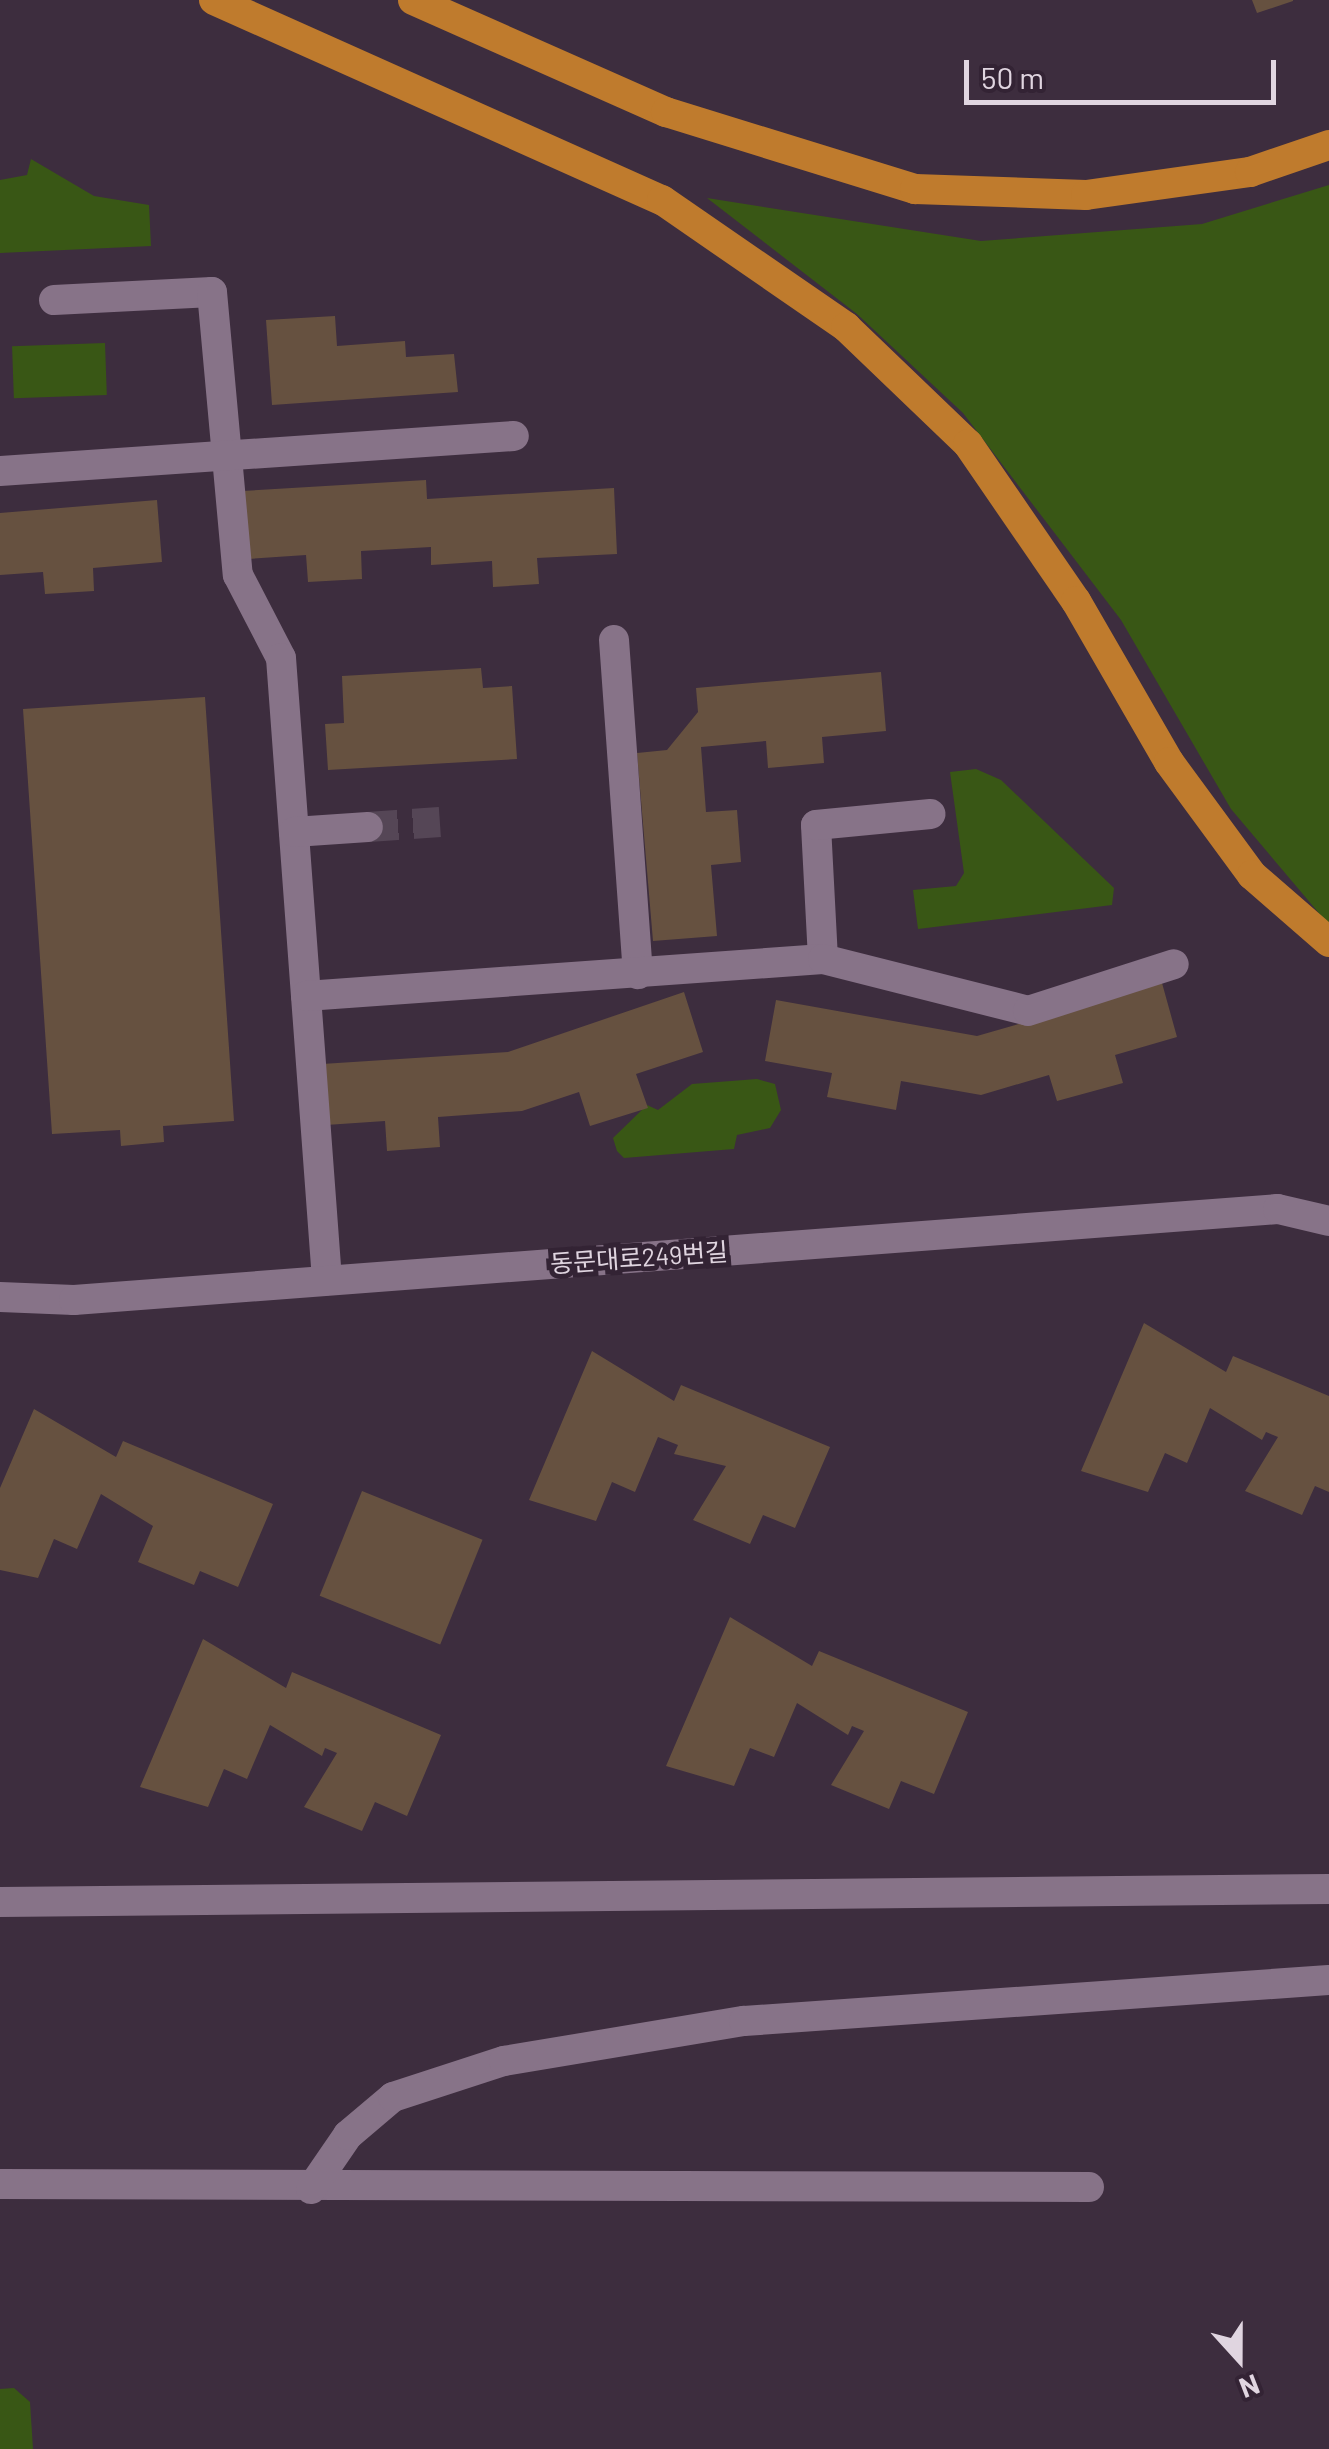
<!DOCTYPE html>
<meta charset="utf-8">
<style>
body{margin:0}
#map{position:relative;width:1329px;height:2449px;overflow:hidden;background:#3d2d3e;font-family:Barlow,"Noto Sans KR",sans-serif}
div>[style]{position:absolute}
.green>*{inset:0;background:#395715;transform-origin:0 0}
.building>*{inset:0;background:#665140;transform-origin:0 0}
.minor-tunnel>*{height:30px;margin-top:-15px;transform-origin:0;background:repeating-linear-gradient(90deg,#554656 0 30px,transparent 0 45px)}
.minor>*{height:30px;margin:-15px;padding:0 15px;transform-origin:15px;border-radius:15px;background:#877388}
.highway>*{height:30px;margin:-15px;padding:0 15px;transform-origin:15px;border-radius:15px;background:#bf7b2d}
span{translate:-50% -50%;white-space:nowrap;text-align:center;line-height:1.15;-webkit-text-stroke:10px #332334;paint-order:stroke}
.street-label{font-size:25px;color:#e0d5e0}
.north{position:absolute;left:1189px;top:2309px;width:100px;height:100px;-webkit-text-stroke:8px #332334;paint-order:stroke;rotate:159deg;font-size:28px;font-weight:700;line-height:40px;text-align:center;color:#e0d5e0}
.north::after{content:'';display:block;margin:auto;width:35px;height:45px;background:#e0d5e0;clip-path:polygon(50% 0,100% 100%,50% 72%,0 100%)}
.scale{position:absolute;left:964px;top:60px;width:312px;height:45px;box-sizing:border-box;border:5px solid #e0d5e0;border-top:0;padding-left:12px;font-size:30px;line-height:35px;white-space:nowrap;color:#e0d5e0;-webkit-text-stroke:8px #332334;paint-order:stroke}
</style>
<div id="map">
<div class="green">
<i style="clip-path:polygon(31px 159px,94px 196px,149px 205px,151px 246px,0 253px,0 180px,27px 175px)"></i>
<i style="clip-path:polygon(1329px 185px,1329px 925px,1231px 809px,1121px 620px,963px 413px,857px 314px,707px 198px,981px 241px,1202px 224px)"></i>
<i style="left:105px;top:343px;width:52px;height:93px;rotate:88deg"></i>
<i style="clip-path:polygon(976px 769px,1001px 780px,1114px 888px,1112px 905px,918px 929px,913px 890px,956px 886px,964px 873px,950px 772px)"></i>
<i style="clip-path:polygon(757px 1079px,775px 1084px,781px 1110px,770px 1128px,737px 1135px,734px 1149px,624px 1158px,617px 1151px,613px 1138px,647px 1105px,658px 1110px,692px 1084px)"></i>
<i style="clip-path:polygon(14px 2388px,30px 2402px,33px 2449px,0 2449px,0 2389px)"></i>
</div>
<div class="building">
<i style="clip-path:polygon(1252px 0,1293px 0,1293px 1px,1257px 13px)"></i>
<i style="clip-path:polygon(335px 316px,337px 346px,405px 341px,406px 357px,454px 354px,458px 392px,272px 405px,266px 320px)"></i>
<i style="clip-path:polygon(426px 480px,427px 499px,614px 488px,617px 554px,537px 558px,539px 584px,493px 587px,492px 561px,431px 565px,431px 547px,361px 551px,362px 579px,308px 582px,306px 555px,248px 559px,243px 491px)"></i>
<i style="clip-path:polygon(157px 500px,162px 562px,93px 568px,94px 591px,45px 594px,43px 572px,0 575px,0 513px)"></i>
<i style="clip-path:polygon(481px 668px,483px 688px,512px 686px,517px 759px,328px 770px,325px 724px,344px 723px,342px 676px)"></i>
<i style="clip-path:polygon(881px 672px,886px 731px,822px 737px,824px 763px,768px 768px,766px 741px,701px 747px,706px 812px,737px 810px,741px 862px,711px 865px,717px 936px,653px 941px,637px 753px,667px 750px,698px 712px,696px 688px)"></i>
<i style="clip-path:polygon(205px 697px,234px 1121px,163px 1126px,164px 1142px,121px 1146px,120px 1130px,52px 1134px,23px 709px)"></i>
<i style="clip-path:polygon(1162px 983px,1177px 1037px,1115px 1055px,1123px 1083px,1057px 1101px,1049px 1075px,981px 1095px,901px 1081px,896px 1110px,827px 1097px,832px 1073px,765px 1061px,776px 1000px,977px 1036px)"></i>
<i style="clip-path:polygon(684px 992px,703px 1052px,636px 1074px,648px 1108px,590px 1126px,579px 1092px,522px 1111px,438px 1117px,440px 1147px,387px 1151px,385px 1121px,326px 1125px,322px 1064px,508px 1052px)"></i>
<i style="clip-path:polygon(1144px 1323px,1226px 1372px,1233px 1356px,1329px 1396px,1329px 1492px,1315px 1486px,1302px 1515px,1245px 1491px,1278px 1437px,1266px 1432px,1262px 1440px,1210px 1408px,1187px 1463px,1165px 1453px,1148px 1492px,1081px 1471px)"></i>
<i style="clip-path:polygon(592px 1351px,674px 1401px,681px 1385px,830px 1447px,795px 1528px,763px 1515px,750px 1544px,693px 1520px,726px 1466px,674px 1454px,678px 1445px,658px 1437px,635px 1492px,612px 1482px,596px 1521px,529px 1500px)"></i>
<i style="clip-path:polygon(34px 1409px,116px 1457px,123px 1441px,273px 1504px,238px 1587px,200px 1571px,194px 1585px,138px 1562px,153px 1526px,101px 1494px,77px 1549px,54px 1539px,38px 1578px,0 1570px,0 1488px)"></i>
<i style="left:362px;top:1491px;width:130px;height:113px;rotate:22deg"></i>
<i style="clip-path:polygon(730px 1617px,812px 1666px,819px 1651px,968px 1712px,934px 1794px,901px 1781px,889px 1809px,831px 1785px,864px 1731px,852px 1726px,848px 1735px,797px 1703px,774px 1757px,750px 1748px,734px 1786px,666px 1766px)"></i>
<i style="clip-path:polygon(203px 1639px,286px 1688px,292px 1672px,441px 1735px,407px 1816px,375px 1802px,362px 1831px,304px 1807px,337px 1753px,325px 1748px,322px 1756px,270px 1725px,247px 1779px,224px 1769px,208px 1807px,140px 1787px)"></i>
</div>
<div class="minor-tunnel">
<i style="left:368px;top:827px;width:72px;rotate:-4deg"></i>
</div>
<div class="minor">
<i style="left:54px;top:300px;width:158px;rotate:-2.9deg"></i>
<i style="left:212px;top:292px;width:284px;rotate:84.8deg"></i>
<i style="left:238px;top:575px;width:93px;rotate:62.6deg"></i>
<i style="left:281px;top:658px;width:624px;rotate:85.77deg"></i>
<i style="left:0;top:471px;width:515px;rotate:-3.9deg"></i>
<i style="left:614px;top:640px;width:335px;rotate:85.9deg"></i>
<i style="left:294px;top:832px;width:74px;rotate:-3.9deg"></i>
<i style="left:823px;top:959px;width:134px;rotate:-93deg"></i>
<i style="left:816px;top:825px;width:115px;rotate:-5.5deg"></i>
<i style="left:306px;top:996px;width:518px;rotate:-4.09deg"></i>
<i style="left:823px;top:959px;width:211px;rotate:14.2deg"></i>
<i style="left:1028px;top:1011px;width:153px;rotate:-17.8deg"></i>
<i style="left:0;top:1297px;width:74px;rotate:2.3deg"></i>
<i style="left:74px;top:1300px;width:1207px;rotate:-4.32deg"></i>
<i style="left:1278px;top:1209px;width:52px;rotate:13.2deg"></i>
<i style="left:0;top:1902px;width:1329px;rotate:-0.56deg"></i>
<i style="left:0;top:2184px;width:1089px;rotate:0.16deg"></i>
<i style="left:311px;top:2189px;width:65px;rotate:-55.6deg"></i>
<i style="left:348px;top:2135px;width:59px;rotate:-40.2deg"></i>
<i style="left:393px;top:2097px;width:117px;rotate:-18deg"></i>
<i style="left:504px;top:2061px;width:243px;rotate:-9.5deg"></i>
<i style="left:744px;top:2021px;width:586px;rotate:-4.01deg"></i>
</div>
<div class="highway">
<i style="left:214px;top:0;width:491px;rotate:24.1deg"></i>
<i style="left:662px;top:200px;width:224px;rotate:34.6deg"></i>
<i style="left:846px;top:327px;width:169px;rotate:43.8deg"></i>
<i style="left:968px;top:444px;width:191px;rotate:55.5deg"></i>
<i style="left:1076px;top:601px;width:186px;rotate:60deg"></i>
<i style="left:1169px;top:762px;width:140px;rotate:53.7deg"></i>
<i style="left:1252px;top:875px;width:102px;rotate:41deg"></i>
<i style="left:413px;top:0;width:277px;rotate:23.9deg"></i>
<i style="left:666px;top:112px;width:261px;rotate:17.2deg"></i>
<i style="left:915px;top:189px;width:171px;rotate:2deg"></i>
<i style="left:1086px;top:195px;width:166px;rotate:-8deg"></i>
<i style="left:1250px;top:172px;width:83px;rotate:-18.9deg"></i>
</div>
<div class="street-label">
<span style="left:639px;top:1257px;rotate:-4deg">동문대로249번길</span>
</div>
<div class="north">N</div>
<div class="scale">50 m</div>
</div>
